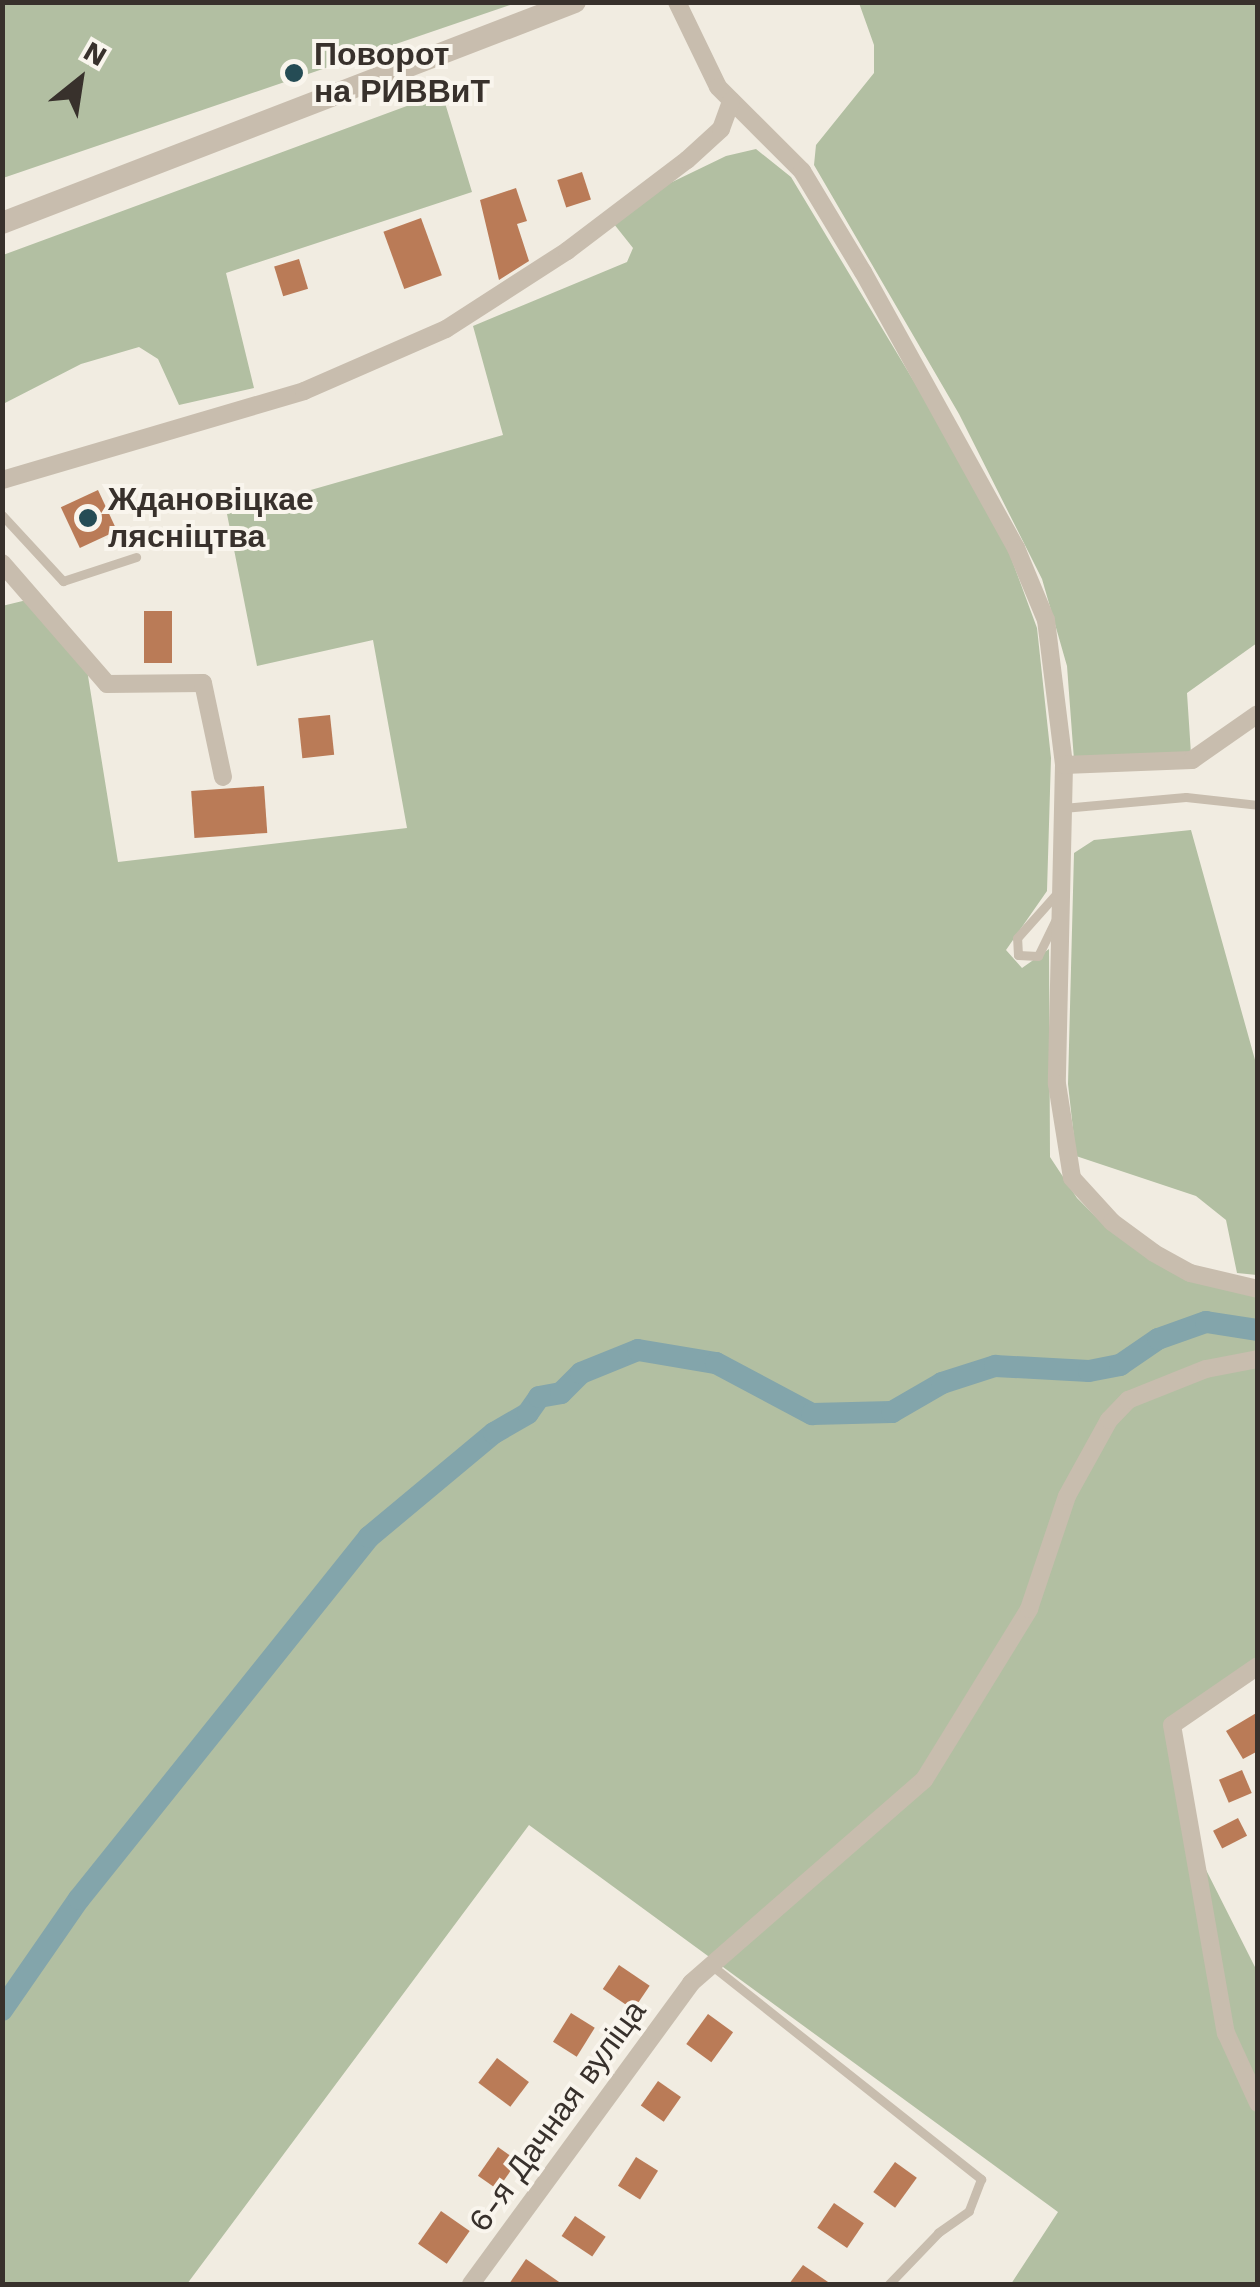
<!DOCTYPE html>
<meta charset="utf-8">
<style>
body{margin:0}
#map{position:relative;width:1260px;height:2287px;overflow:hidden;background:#f1ece1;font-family:"Work Sans",sans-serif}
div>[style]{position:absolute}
.green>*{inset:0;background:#b2bfa2}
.canal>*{height:22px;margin:-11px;padding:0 11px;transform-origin:11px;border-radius:11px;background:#83a5ab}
.building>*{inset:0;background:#ba7b57;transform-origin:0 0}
.service>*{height:9px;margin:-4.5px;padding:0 4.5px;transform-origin:4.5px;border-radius:4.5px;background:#c8bdae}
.minor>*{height:18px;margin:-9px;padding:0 9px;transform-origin:9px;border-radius:9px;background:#c8bdae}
.tertiary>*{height:22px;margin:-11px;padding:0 11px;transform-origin:11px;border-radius:11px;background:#c8bdae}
.dots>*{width:28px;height:28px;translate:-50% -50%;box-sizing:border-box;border:5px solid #f9f5ed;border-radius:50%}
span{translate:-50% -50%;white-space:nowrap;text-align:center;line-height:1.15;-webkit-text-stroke:8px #f9f5ed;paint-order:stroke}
.poi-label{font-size:32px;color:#38312c;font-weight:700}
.left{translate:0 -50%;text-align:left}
.street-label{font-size:32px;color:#38312c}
.frame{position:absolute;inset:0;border:5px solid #38312c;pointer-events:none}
.north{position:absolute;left:30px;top:30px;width:100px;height:100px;-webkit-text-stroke:8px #f9f5ed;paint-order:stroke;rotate:30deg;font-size:28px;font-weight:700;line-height:40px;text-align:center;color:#38312c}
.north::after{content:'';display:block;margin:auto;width:35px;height:45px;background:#38312c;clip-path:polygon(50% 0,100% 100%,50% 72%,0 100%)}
</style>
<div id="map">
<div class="green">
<i style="clip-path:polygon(3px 2px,516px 2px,516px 3px,3px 178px)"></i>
<i style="clip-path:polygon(859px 3px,1257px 3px,1257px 643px,1187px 693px,1191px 754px,1074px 760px,1067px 666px,1042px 579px,959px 414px,814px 165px,816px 145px,874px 73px,874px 45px)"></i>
<i style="clip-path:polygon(442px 93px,472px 192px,226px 273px,254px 388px,179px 405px,158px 359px,139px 347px,81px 364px,3px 404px,3px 255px)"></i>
<i style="clip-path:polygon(756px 149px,791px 177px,930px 408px,1009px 552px,1037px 628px,1051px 758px,1047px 891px,1006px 950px,1022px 968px,1049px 949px,1050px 1157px,1077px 1198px,1107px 1228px,1186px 1279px,1257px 1297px,1257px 1666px,1172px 1725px,1193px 1844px,1257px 1971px,1257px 2284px,1011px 2284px,1058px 2212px,529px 1825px,187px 2284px,3px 2284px,2px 606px,35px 598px,84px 651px,118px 862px,407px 828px,373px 640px,257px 666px,227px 514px,503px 435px,473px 326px,627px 262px,633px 248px,606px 214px,726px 156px)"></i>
<i style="clip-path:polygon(1191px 830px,1257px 1067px,1257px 1275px,1237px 1273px,1226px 1220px,1196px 1196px,1076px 1156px,1068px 1084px,1074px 853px,1094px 840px)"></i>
</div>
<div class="canal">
<i style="left:2px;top:2010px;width:135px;rotate:-55.3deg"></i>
<i style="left:79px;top:1899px;width:464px;rotate:-51.3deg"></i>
<i style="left:369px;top:1537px;width:163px;rotate:-39.8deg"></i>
<i style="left:494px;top:1433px;width:39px;rotate:-30deg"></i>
<i style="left:528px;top:1413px;width:19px;rotate:-55deg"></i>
<i style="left:539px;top:1397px;width:22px;rotate:-10deg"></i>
<i style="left:561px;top:1393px;width:28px;rotate:-45deg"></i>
<i style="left:581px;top:1373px;width:61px;rotate:-22deg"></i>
<i style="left:638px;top:1350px;width:79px;rotate:9.5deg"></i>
<i style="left:716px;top:1363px;width:109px;rotate:28deg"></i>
<i style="left:812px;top:1414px;width:80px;rotate:-1.4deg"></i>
<i style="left:892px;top:1412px;width:58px;rotate:-30.1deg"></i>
<i style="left:942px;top:1383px;width:56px;rotate:-17.8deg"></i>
<i style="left:995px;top:1366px;width:94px;rotate:3deg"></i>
<i style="left:1089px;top:1371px;width:32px;rotate:-11deg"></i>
<i style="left:1120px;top:1365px;width:46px;rotate:-34.4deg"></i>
<i style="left:1158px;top:1339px;width:51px;rotate:-19.5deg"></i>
<i style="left:1206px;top:1322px;width:53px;rotate:8.7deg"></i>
</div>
<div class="building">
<i style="left:582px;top:172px;width:29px;height:26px;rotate:72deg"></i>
<i style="clip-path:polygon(516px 188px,527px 221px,517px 224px,529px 261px,499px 280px,480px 200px)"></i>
<i style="left:421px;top:218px;width:61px;height:40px;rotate:70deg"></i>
<i style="left:299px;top:259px;width:31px;height:26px;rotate:73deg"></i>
<i style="left:98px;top:490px;width:45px;height:41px;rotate:65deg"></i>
<i style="left:144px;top:611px;width:28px;height:52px"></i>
<i style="left:330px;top:715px;width:40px;height:32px;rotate:84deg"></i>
<i style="left:264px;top:786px;width:47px;height:73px;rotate:86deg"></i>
<i style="clip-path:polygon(1258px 1712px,1258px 1751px,1243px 1759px,1226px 1731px)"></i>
<i style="left:1242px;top:1770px;width:25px;height:25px;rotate:67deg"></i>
<i style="left:1238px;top:1818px;width:20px;height:28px;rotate:63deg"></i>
<i style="left:619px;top:1965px;width:37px;height:29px;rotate:34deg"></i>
<i style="left:571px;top:2013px;width:28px;height:34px;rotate:32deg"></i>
<i style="left:708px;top:2014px;width:31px;height:37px;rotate:36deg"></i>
<i style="left:497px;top:2058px;width:40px;height:31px;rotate:37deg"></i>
<i style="left:658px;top:2081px;width:28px;height:30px;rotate:35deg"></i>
<i style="left:498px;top:2147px;width:24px;height:35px;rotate:35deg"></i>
<i style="left:636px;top:2157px;width:26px;height:34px;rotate:32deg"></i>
<i style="left:895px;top:2162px;width:27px;height:37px;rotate:36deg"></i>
<i style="left:834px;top:2203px;width:36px;height:30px;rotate:34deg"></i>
<i style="left:441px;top:2211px;width:35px;height:40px;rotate:35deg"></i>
<i style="left:575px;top:2216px;width:37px;height:24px;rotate:34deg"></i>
<i style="clip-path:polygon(526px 2259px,562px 2284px,509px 2284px)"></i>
<i style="clip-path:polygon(803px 2265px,831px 2284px,789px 2284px)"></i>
</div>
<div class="service">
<i style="left:2px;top:515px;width:90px;rotate:47.3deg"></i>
<i style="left:63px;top:581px;width:77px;rotate:-18.2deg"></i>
<i style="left:1063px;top:808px;width:123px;rotate:-5.1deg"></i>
<i style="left:1186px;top:797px;width:72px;rotate:6.3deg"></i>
<i style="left:1057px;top:917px;width:43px;rotate:116deg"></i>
<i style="left:1038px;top:956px;width:20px;rotate:-177deg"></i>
<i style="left:1018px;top:955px;width:17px;rotate:-93deg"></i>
<i style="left:1017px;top:938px;width:62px;rotate:-48.3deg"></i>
<i style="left:711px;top:1965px;width:345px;rotate:38.4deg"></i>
<i style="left:981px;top:2179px;width:34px;rotate:111deg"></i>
<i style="left:969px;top:2211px;width:38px;rotate:145deg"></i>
<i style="left:938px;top:2233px;width:71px;rotate:133.9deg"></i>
</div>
<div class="minor">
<i style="left:677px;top:2px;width:94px;rotate:64.2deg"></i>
<i style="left:718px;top:87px;width:119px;rotate:45deg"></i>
<i style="left:802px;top:171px;width:118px;rotate:58.9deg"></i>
<i style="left:863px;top:272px;width:316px;rotate:61deg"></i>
<i style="left:1016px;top:548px;width:78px;rotate:67.4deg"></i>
<i style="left:1046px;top:620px;width:146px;rotate:82.9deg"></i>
<i style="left:1064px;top:765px;width:319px;rotate:91.3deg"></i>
<i style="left:1057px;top:1084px;width:95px;rotate:80.9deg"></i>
<i style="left:1072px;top:1178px;width:59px;rotate:47.7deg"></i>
<i style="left:1112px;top:1222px;width:52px;rotate:36.4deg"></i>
<i style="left:1154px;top:1253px;width:41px;rotate:29.1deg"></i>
<i style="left:1190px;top:1273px;width:70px;rotate:13.2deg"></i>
<i style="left:2px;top:480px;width:315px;rotate:-16.4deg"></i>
<i style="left:304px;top:391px;width:155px;rotate:-23.6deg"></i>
<i style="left:446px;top:329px;width:144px;rotate:-32.8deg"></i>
<i style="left:567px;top:251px;width:151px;rotate:-37.2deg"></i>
<i style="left:687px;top:160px;width:46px;rotate:-42.4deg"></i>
<i style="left:721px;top:129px;width:30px;rotate:-70deg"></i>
<i style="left:2px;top:563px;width:160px;rotate:49deg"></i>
<i style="left:107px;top:684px;width:96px;rotate:-0.6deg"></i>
<i style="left:203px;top:683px;width:96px;rotate:78deg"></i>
<i style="left:1064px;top:765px;width:128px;rotate:-2.2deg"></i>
<i style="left:1192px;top:760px;width:80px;rotate:-34.9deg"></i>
<i style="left:1258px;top:1666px;width:104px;rotate:145.5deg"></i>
<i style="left:1172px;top:1725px;width:313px;rotate:80.1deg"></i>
<i style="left:1226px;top:2033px;width:77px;rotate:65.4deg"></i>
<i style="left:471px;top:2284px;width:373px;rotate:-53.8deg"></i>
<i style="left:691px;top:1983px;width:309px;rotate:-41.1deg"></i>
<i style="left:924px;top:1780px;width:201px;rotate:-58.4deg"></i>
<i style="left:1029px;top:1609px;width:119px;rotate:-71.4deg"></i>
<i style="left:1067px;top:1496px;width:87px;rotate:-61.1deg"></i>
<i style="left:1109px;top:1420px;width:28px;rotate:-46deg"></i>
<i style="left:1128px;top:1400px;width:84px;rotate:-21.7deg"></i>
<i style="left:1206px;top:1369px;width:53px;rotate:-10.9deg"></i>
</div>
<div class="tertiary">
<i style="left:2px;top:223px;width:614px;rotate:-21.09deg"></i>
</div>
<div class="dots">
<i style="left:294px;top:73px;background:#254c55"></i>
<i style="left:88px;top:518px;background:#254c55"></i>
</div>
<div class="poi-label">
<span class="left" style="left:314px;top:73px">Поворот<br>на РИВВиТ</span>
<span class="left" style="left:108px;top:518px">Ждановіцкае<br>лясніцтва</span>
</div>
<div class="street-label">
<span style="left:557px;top:2116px;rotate:-54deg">6-я Дачная вуліца</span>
</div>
<div class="frame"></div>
<div class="north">N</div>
</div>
